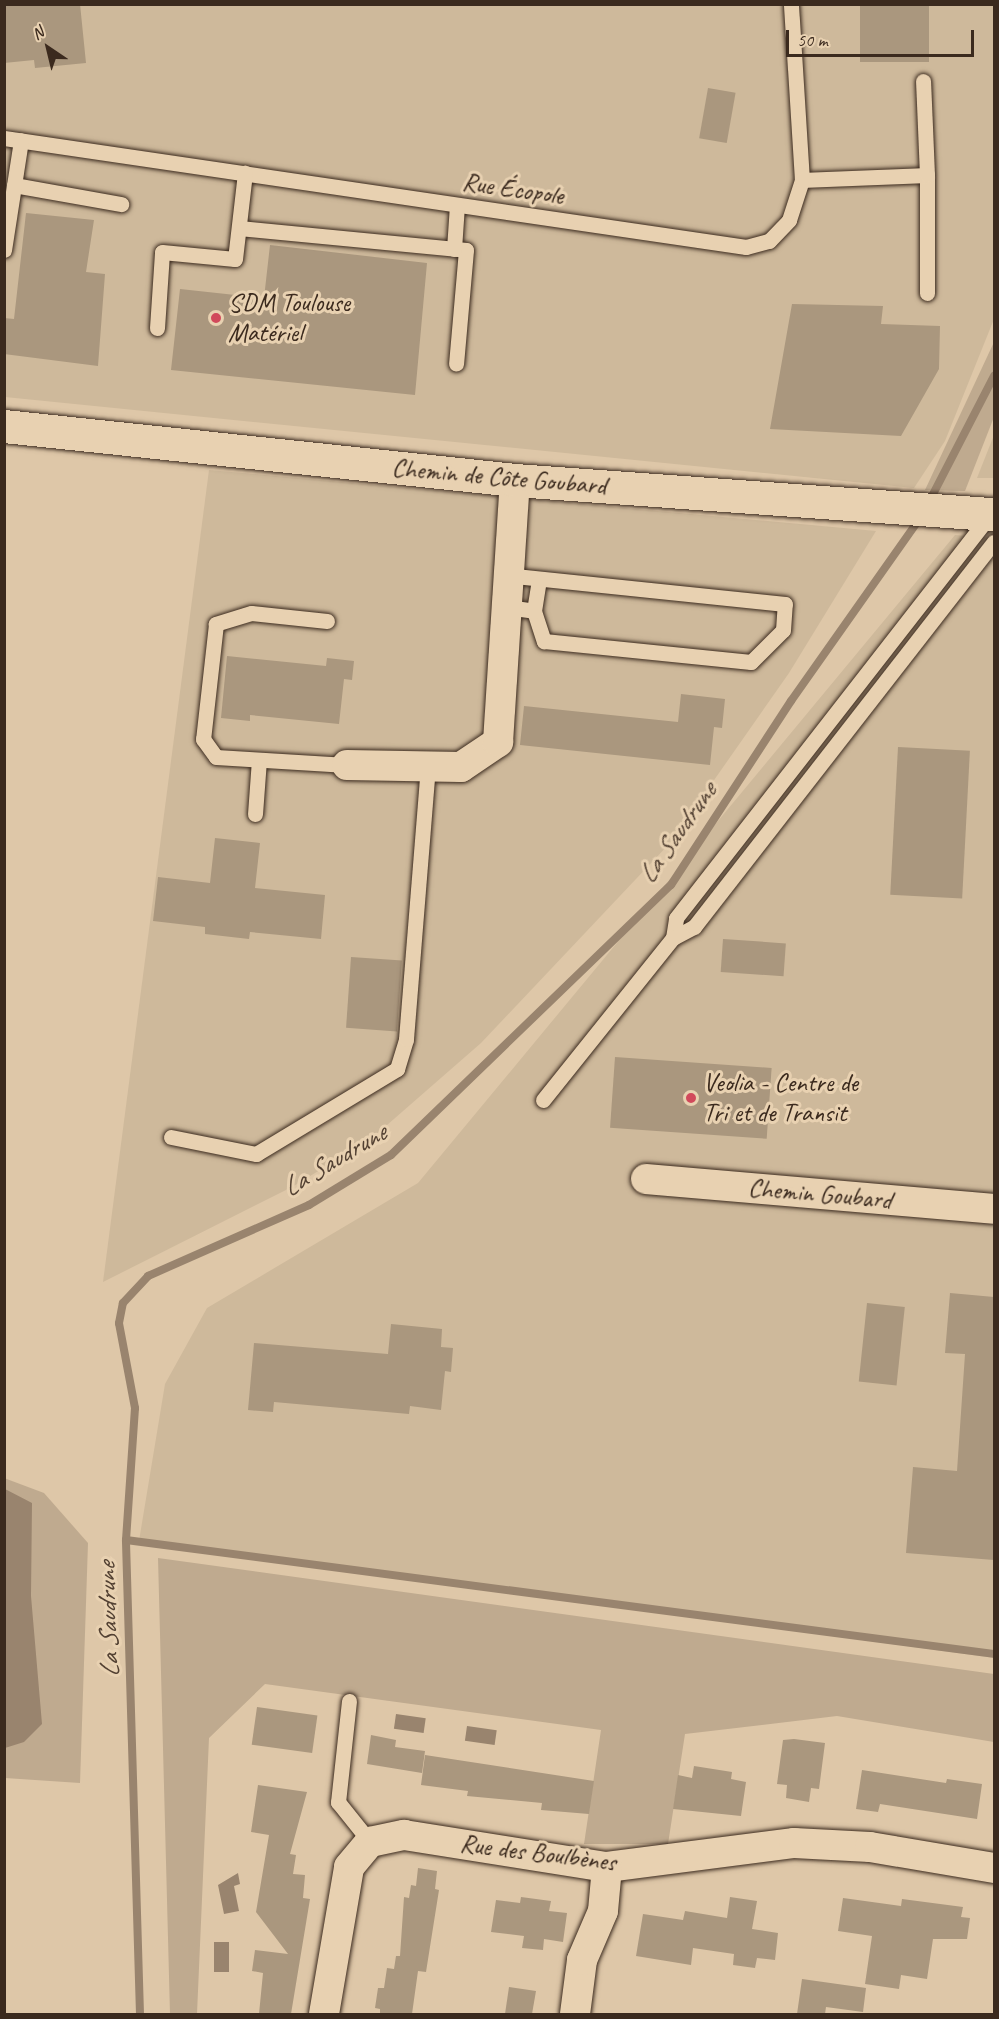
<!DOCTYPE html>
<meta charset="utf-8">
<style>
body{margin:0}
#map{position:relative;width:999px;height:2019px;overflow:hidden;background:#dec7a8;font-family:Caveat,sans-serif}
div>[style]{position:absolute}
.built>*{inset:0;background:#ceb99b}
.green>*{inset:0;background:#bfaa8f}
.water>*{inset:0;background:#99846e;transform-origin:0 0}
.stream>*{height:8px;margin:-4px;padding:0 4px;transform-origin:4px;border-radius:4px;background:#99846e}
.building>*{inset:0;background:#aa977e;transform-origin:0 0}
.roads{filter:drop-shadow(0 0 2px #3b2a1e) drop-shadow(0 0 2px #3b2a1e)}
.lane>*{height:15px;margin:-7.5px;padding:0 7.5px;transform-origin:7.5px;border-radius:7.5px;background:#e8d1b1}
.street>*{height:30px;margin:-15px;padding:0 15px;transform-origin:15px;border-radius:15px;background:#e8d1b1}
.secondary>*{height:33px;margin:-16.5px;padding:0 16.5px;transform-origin:16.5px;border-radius:16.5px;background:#e8d1b1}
.dots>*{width:16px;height:16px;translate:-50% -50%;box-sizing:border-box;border:3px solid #e8d1b1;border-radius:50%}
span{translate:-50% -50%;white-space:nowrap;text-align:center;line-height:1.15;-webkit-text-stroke:6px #e8d1b1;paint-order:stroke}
.street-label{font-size:26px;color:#3b2a1e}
.poi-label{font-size:26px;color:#3b2a1e}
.left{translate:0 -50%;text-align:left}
.water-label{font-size:27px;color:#524032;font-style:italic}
.frame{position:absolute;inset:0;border:6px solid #3b2a1e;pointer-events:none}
.north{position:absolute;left:18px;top:18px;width:60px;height:60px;-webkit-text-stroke:4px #e8d1b1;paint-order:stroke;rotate:325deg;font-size:16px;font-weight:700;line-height:24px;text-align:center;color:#3b2a1e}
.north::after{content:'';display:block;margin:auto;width:21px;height:27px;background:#3b2a1e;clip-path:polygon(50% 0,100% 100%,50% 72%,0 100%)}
.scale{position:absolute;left:786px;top:30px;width:188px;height:27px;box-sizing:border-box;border:3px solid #3b2a1e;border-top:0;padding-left:8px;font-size:18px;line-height:21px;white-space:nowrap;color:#3b2a1e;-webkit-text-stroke:4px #e8d1b1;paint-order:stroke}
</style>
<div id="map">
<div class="built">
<i style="clip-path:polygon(4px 5px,994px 5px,994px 319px,945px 441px,914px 488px,5px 397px)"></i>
<i style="clip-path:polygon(994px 435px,994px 478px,977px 478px)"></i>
<i style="clip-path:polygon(209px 470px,876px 531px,789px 673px,670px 843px,481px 1043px,371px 1139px,292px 1187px,103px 1282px)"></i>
<i style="clip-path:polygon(955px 535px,994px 538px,994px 1658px,139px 1541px,165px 1384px,207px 1308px,418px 1183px)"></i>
</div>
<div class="green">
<i style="clip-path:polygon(994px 342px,994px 417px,965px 491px,925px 490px)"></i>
<i style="clip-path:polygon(4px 1478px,44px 1493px,88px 1543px,80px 1783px,5px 1778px)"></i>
<i style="clip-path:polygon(158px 1558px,994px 1674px,994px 1742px,837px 1716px,685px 1734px,668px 1844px,584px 1844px,601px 1730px,265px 1684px,209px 1738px,197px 2014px,170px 2014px)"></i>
</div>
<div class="water">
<i style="clip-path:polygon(5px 1489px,32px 1503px,31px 1596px,42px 1724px,24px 1742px,5px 1748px)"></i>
<i style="left:396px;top:1714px;width:30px;height:15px;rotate:8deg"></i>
<i style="left:467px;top:1726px;width:30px;height:15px;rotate:8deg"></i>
<i style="clip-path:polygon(238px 1873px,240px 1884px,234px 1886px,239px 1911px,224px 1914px,218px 1885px)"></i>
<i style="left:214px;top:1942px;width:15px;height:30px"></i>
</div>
<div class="stream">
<i style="left:930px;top:500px;width:140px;rotate:-62.7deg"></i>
<i style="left:126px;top:1540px;width:875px;rotate:7.48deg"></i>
<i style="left:140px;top:2014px;width:474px;rotate:-91.7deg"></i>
<i style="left:126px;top:1540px;width:132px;rotate:-86.1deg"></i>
<i style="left:135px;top:1408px;width:86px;rotate:-100.7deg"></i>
<i style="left:119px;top:1323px;width:20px;rotate:-79deg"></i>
<i style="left:123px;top:1303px;width:37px;rotate:-47deg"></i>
<i style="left:148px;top:1276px;width:176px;rotate:-23.8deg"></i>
<i style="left:309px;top:1205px;width:96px;rotate:-31.4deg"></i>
<i style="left:391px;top:1155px;width:389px;rotate:-44deg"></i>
<i style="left:671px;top:885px;width:220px;rotate:-56.9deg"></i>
<i style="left:791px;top:701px;width:224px;rotate:-54.8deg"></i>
</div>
<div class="building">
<i style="clip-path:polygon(4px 4px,80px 4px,86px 63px,35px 68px,34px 60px,4px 63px)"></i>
<i style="left:860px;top:4px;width:69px;height:58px"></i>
<i style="left:708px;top:88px;width:28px;height:51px;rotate:10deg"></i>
<i style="clip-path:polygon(26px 213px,94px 220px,86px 272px,105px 274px,98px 366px,4px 354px,4px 318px,14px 319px)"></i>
<i style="clip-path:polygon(270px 245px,427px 263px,415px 395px,171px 370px,180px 289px,264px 298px)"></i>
<i style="clip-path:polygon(792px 304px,883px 306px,881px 324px,940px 326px,939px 369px,901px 436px,770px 429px)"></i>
<i style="clip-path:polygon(227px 656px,326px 666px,327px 658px,354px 661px,352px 680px,344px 679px,339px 724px,250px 715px,250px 721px,221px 718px)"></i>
<i style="clip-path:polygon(681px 694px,725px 699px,722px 728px,714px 727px,710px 765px,520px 745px,524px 706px,678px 722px)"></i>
<i style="left:898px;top:747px;width:72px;height:148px;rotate:3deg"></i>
<i style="clip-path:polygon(215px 838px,260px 843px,255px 888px,325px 895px,321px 939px,250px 932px,249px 939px,205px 934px,205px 927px,153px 921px,158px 877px,210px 883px)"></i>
<i style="left:723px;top:939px;width:63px;height:33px;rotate:4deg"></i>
<i style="left:351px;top:957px;width:51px;height:71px;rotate:4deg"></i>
<i style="left:615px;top:1057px;width:157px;height:71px;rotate:4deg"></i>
<i style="clip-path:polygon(950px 1293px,994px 1297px,994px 1560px,906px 1553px,913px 1467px,957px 1471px,965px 1354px,945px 1353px)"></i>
<i style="left:867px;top:1303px;width:38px;height:79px;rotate:6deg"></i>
<i style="clip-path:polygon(391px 1324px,442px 1329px,441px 1347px,453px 1348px,451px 1372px,445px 1371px,441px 1410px,410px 1406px,409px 1414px,274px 1402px,273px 1412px,248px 1410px,254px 1343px,388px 1354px)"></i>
<i style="left:257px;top:1707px;width:61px;height:38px;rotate:8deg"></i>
<i style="clip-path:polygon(371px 1735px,396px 1740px,395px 1747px,425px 1751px,422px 1773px,367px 1764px)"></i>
<i style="clip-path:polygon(794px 1739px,825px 1743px,819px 1789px,811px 1788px,809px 1802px,786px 1798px,787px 1785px,777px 1784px,783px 1740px)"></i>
<i style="clip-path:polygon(425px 1755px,594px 1781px,589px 1814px,541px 1810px,542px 1803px,467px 1796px,468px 1791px,421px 1785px)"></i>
<i style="clip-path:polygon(694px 1766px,732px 1772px,731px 1779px,746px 1782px,741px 1816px,673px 1809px,678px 1775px,692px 1778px)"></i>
<i style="clip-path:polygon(862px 1770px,946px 1783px,947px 1779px,982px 1784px,977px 1819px,880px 1804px,878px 1812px,856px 1809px)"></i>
<i style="clip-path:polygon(258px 1785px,307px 1792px,290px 1854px,296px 1855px,293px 1874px,305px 1875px,303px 1898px,310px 1899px,291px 2014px,259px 2014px,263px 1973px,252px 1971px,255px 1950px,288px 1954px,256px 1912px,269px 1835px,251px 1832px)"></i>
<i style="clip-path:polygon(418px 1868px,437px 1871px,435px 1889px,439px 1890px,426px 1972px,418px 1971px,412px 2014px,380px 2014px,380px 2009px,375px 2008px,378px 1988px,384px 1988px,387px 1968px,394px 1969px,396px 1956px,400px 1956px,404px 1897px,409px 1898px,411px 1885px,416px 1886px)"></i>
<i style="clip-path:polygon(521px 1897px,551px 1901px,549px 1911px,567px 1913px,563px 1942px,544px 1939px,543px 1950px,522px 1948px,524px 1936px,491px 1932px,496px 1900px,520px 1903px)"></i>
<i style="clip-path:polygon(730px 1897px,757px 1901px,752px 1929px,778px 1933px,775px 1960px,757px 1958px,755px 1968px,733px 1965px,734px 1954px,693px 1948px,691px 1965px,636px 1956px,643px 1914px,683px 1920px,685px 1911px,727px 1918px)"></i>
<i style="clip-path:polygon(843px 1898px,901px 1906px,902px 1899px,963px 1907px,961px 1917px,970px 1918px,967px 1939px,933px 1939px,927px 1979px,901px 1975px,899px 1989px,865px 1984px,872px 1936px,838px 1931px)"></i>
<i style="clip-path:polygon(802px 1979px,866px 1988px,863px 2012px,826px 2007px,825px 2014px,797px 2014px)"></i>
<i style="clip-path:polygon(509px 1987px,536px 1991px,532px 2014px,505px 2014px)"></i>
</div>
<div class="roads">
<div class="lane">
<i style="left:4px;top:138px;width:750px;rotate:8.36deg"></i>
<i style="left:746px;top:247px;width:24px;rotate:-15deg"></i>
<i style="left:769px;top:241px;width:29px;rotate:-46deg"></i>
<i style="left:789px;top:220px;width:42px;rotate:-72deg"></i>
<i style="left:802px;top:180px;width:176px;rotate:-93.6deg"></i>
<i style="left:927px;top:175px;width:118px;rotate:90deg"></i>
<i style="left:802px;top:180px;width:125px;rotate:-2.3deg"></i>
<i style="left:927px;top:175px;width:94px;rotate:-92.4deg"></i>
<i style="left:14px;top:185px;width:109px;rotate:10.1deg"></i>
<i style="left:239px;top:228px;width:228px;rotate:5.5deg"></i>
<i style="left:466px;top:250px;width:114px;rotate:95deg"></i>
<i style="left:454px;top:249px;width:44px;rotate:-86.1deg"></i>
<i style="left:4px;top:250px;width:111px;rotate:-81.2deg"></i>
<i style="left:157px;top:328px;width:76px;rotate:-86.2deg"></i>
<i style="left:162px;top:252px;width:73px;rotate:5.5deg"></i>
<i style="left:235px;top:259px;width:87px;rotate:-83.4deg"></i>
<i style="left:507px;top:607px;width:27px;rotate:8deg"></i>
<i style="left:534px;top:611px;width:32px;rotate:72deg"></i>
<i style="left:544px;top:641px;width:208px;rotate:5.8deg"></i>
<i style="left:751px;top:662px;width:45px;rotate:-45deg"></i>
<i style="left:783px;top:630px;width:26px;rotate:-86deg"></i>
<i style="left:785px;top:604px;width:274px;rotate:-174.1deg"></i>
<i style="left:534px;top:611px;width:31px;rotate:-81deg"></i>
<i style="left:327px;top:621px;width:76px;rotate:-174deg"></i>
<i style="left:251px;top:613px;width:37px;rotate:163deg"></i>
<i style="left:216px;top:624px;width:116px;rotate:96.4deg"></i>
<i style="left:203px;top:739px;width:22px;rotate:54deg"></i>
<i style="left:216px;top:757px;width:131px;rotate:3.5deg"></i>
<i style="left:255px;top:814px;width:54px;rotate:-85.8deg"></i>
<i style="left:673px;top:938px;width:20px;rotate:-81deg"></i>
<i style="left:676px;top:918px;width:511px;rotate:-52.08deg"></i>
<i style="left:543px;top:1100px;width:208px;rotate:-51.3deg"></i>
<i style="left:673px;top:938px;width:24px;rotate:-28deg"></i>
<i style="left:694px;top:927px;width:488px;rotate:-52.1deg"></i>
<i style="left:171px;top:1137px;width:87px;rotate:11.3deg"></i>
<i style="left:256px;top:1154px;width:165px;rotate:-31.1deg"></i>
<i style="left:397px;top:1069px;width:31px;rotate:-73deg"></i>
<i style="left:406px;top:1039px;width:273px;rotate:-85.4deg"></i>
<i style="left:349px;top:1701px;width:102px;rotate:96.2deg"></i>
<i style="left:338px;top:1802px;width:51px;rotate:51.3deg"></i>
</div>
<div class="street">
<i style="left:347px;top:765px;width:114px;rotate:1deg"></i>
<i style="left:461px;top:767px;width:45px;rotate:-34deg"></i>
<i style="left:498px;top:742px;width:263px;rotate:-86.3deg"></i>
<i style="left:646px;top:1179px;width:349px;rotate:4.9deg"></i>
<i style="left:324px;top:2014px;width:149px;rotate:-80.3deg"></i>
<i style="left:349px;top:1867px;width:33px;rotate:-50deg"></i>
<i style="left:370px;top:1842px;width:35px;rotate:-12deg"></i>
<i style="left:404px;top:1835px;width:206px;rotate:9deg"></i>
<i style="left:607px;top:1867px;width:189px;rotate:-7.3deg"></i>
<i style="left:794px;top:1843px;width:76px;rotate:3deg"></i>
<i style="left:870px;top:1847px;width:126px;rotate:9.6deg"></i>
<i style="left:575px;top:2014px;width:54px;rotate:-82.6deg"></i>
<i style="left:582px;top:1960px;width:53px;rotate:-66.8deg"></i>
<i style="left:603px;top:1911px;width:44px;rotate:-84.8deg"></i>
</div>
<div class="secondary">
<i style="left:4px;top:426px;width:514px;rotate:6.03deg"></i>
<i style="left:515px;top:480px;width:480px;rotate:4.1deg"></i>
</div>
</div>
<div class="dots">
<i style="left:216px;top:318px;background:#d1495b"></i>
<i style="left:691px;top:1098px;background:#d1495b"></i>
</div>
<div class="street-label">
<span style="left:513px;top:189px;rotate:8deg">Rue Écopole</span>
<span style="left:499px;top:477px;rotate:5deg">Chemin de Côte Goubard</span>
<span style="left:820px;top:1194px;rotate:5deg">Chemin Goubard</span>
<span style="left:538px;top:1853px;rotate:7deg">Rue des Boulbènes</span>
</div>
<div class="poi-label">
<span class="left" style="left:228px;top:318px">SDM Toulouse<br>Matériel</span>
<span class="left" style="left:703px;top:1098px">Veolia - Centre de<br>Tri et de Transit</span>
</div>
<div class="water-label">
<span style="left:677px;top:833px;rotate:-55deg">La Saudrune</span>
<span style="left:334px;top:1160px;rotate:-31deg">La Saudrune</span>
<span style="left:108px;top:1620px;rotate:-92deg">La Saudrune</span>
</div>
<div class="frame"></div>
<div class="north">N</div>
<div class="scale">50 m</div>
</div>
